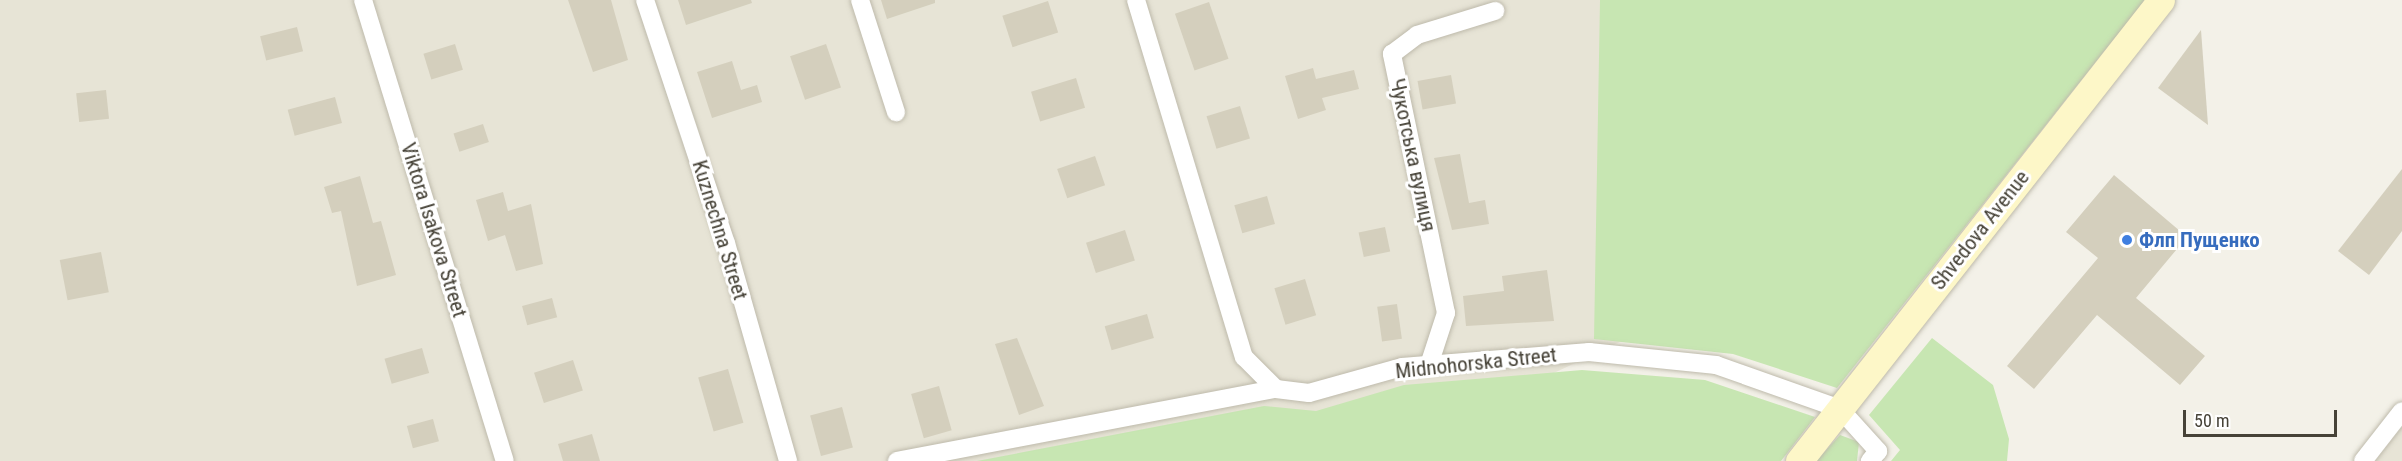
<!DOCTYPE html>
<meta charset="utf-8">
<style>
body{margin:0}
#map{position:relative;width:2402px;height:461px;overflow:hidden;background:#f3f1e8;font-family:"Roboto Condensed",sans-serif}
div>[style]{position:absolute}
.residential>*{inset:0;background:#e7e4d6}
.green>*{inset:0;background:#c7e6b2}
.building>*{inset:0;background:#d4cfbd;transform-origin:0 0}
.roads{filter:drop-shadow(0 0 2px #bebaab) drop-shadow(0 0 2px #bebaab)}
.street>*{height:18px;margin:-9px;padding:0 9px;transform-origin:9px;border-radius:9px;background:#fff}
.secondary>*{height:27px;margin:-13.5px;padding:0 13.5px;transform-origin:13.5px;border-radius:13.5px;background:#fdf7c8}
.dots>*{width:16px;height:16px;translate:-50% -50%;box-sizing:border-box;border:3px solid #fff;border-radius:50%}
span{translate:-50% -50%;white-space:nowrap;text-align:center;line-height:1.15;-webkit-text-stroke:6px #fff;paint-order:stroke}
.street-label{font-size:21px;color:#464237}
.shop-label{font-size:21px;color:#366cbe;font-weight:700}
.left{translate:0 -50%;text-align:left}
.scale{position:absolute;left:2183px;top:410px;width:154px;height:27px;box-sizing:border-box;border:3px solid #464237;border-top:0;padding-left:8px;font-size:18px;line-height:21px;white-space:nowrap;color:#464237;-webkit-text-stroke:4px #fff;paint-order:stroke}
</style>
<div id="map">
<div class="residential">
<i style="clip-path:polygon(0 0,1660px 0,1769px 272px,1366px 461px,0 461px)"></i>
<i style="clip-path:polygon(2402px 427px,2402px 461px,2375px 461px)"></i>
</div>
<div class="green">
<i style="clip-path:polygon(1600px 0,2145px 0,1837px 388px,1733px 354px,1594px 339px)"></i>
<i style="clip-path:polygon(1932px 338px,1993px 385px,2009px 439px,2007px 461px,1891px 461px,1900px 450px,1869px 415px)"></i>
<i style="clip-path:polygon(1582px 370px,1705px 380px,1815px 417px,1781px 461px,977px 461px,1264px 406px,1316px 411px,1404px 385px)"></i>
<i style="clip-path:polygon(1840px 435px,1859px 442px,1857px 461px,1816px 461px)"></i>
</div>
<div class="building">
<i style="clip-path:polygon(568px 0,611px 0,628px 60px,593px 72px)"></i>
<i style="clip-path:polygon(678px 0,751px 0,752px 3px,686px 25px)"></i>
<i style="clip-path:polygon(881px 0,935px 0,935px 3px,887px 19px)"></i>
<i style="left:1048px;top:1px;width:33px;height:48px;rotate:72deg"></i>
<i style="left:1209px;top:2px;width:60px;height:36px;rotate:71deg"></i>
<i style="left:297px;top:27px;width:25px;height:38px;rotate:76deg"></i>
<i style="clip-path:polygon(2201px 30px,2208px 125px,2158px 88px)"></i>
<i style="left:455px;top:44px;width:27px;height:33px;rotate:73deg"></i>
<i style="left:826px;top:44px;width:46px;height:38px;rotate:71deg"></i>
<i style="clip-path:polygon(732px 61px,741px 90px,757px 85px,762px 102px,712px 118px,697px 72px)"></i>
<i style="clip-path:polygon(1313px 68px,1316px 79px,1354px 70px,1359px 89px,1322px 98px,1326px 110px,1298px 119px,1285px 76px)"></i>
<i style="left:1451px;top:75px;width:29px;height:34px;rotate:80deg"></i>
<i style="left:1076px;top:78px;width:31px;height:47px;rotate:73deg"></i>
<i style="left:106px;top:90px;width:29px;height:30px;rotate:84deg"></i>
<i style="left:335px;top:97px;width:27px;height:49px;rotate:75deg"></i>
<i style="left:1240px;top:106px;width:34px;height:35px;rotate:73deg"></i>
<i style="left:483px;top:124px;width:19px;height:31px;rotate:72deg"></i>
<i style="clip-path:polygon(1460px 154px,1469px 203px,1485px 200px,1489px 224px,1452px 230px,1434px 158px)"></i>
<i style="left:1095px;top:156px;width:31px;height:40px;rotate:71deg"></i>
<i style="clip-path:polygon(2402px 169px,2402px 231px,2369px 275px,2338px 251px)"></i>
<i style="clip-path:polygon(2114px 175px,2187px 237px,2136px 298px,2205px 356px,2180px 385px,2097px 315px,2034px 389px,2007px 366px,2098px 258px,2066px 232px)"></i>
<i style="clip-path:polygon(360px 176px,373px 223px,381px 221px,396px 275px,357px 286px,341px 211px,332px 213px,324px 187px)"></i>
<i style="clip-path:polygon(503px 192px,508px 211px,531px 204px,543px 264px,516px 271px,505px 235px,488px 241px,476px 200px)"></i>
<i style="left:1267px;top:196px;width:29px;height:34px;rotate:74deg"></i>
<i style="left:1385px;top:227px;width:25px;height:27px;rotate:78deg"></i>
<i style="left:1125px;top:230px;width:32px;height:41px;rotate:72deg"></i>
<i style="left:101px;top:252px;width:41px;height:42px;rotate:79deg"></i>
<i style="clip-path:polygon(1547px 270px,1554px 321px,1466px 326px,1463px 296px,1504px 291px,1502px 276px)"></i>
<i style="left:1305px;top:279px;width:38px;height:32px;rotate:73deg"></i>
<i style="left:552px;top:298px;width:20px;height:31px;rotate:75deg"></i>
<i style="left:1397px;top:304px;width:35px;height:20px;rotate:82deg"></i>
<i style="left:1147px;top:314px;width:25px;height:44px;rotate:74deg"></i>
<i style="clip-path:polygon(1017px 338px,1044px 406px,1019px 415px,995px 344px)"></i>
<i style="left:422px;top:348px;width:26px;height:39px;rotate:74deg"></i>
<i style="left:573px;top:360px;width:32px;height:41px;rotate:72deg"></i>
<i style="left:728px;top:369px;width:56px;height:31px;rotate:74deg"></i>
<i style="left:939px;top:386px;width:46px;height:29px;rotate:74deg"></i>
<i style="left:842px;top:407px;width:42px;height:33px;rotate:75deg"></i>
<i style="left:433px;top:419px;width:23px;height:27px;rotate:75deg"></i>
<i style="clip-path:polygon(592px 434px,600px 461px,563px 461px,558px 444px)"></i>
</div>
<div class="roads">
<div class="street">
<i style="left:363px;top:0;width:482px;rotate:72.9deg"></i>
<i style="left:645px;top:0;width:256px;rotate:71.6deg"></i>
<i style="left:726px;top:243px;width:227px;rotate:74.1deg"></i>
<i style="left:860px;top:0;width:118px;rotate:72.2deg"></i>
<i style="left:1136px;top:0;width:373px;rotate:73.2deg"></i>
<i style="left:1244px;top:357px;width:45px;rotate:45deg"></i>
<i style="left:1276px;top:389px;width:33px;rotate:7deg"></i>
<i style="left:1309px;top:393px;width:97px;rotate:-15.6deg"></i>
<i style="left:1402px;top:367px;width:188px;rotate:-4.6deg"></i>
<i style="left:1589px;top:352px;width:128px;rotate:5.8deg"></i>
<i style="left:1716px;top:365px;width:132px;rotate:19.5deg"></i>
<i style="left:1840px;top:409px;width:57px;rotate:47.9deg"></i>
<i style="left:1878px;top:451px;width:13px;rotate:129deg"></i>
<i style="left:1429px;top:365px;width:55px;rotate:-71.9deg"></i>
<i style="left:1446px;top:313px;width:265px;rotate:-101.8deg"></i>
<i style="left:1392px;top:54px;width:31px;rotate:-37deg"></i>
<i style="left:1417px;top:35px;width:82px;rotate:-17.1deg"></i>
<i style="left:897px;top:461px;width:386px;rotate:-10.8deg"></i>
<i style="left:2363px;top:461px;width:63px;rotate:-52deg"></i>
</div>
<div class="secondary">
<i style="left:1799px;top:461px;width:586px;rotate:-51.86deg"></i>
</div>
</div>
<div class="dots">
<i style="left:2127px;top:240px;background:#3f7fe0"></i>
</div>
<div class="street-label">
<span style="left:1413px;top:155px;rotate:78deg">Чукотська вулиця</span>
<span style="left:434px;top:230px;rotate:73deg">Viktora Isakova Street</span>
<span style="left:720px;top:230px;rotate:73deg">Kuznechna Street</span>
<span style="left:1980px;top:230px;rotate:-52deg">Shvedova Avenue</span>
<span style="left:1476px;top:363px;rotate:-6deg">Midnohorska Street</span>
</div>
<div class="shop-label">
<span class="left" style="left:2139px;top:240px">Флп Пущенко</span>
</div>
<div class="scale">50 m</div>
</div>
